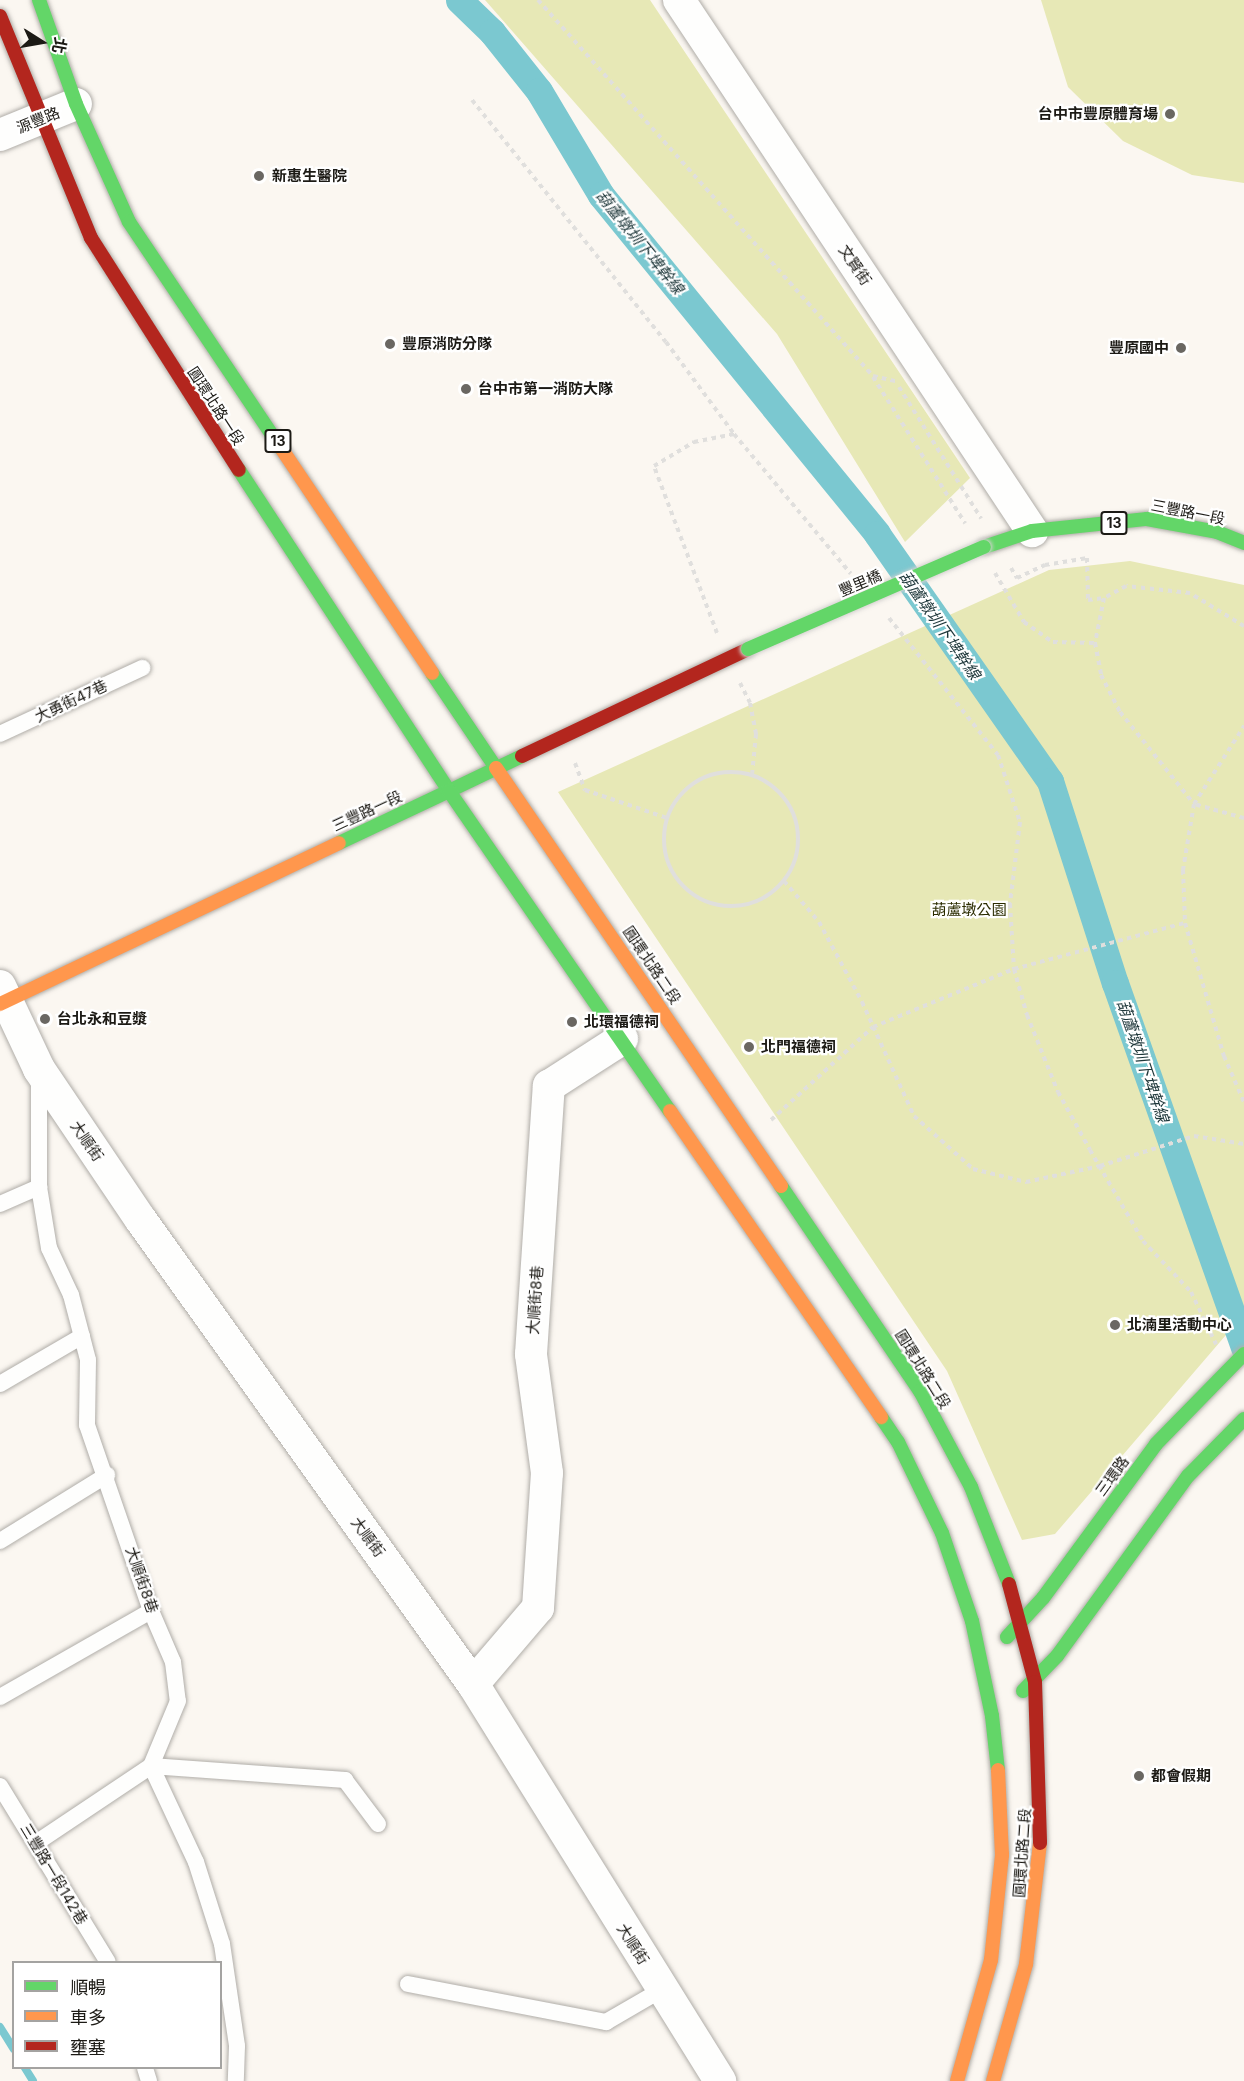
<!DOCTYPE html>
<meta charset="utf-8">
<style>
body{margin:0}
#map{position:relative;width:1244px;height:2081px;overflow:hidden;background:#fbf7f1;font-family:Inter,"Noto Sans TC",sans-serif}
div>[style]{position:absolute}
.green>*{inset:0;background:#e7e8b6}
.stream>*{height:8px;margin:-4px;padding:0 4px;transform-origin:4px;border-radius:4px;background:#7bc8d0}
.canal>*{height:27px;margin:-13.5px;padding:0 13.5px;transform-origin:13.5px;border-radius:13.5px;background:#7bc8d0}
.path>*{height:4px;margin-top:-2px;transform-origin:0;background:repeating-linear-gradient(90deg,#e0dfdd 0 4.5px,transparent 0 9px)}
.path>.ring{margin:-2px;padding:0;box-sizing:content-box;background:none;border:4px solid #e0dfdd;border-radius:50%}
.roads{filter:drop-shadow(0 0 2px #b0ada8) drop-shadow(0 0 2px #b0ada8)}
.lane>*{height:16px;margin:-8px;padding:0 8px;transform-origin:8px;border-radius:8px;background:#fefefd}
.street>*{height:32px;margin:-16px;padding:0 16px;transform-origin:16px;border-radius:16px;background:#fefefd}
.fast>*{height:14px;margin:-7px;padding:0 7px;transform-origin:7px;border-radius:7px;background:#63d668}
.slow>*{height:14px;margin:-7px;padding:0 7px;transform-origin:7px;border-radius:7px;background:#ff974d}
.jam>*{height:14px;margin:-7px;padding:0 7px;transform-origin:7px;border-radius:7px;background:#b3261e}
.bridges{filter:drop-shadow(0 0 2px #d4d2d0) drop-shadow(0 0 2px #d4d2d0)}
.fast-bridge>*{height:14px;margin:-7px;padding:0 7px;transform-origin:7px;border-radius:7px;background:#63d668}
.dots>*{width:16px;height:16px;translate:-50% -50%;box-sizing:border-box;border:3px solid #fff;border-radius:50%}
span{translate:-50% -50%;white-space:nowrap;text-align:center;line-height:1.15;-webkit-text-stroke:4.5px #fff;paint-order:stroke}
.shield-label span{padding:2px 4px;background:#fff;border:2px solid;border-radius:4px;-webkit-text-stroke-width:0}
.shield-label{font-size:14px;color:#1c1a15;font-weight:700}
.poi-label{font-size:15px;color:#1c1a15;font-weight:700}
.right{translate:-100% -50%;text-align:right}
.left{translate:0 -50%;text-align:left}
.street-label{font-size:15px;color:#1c1a15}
.park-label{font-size:15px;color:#2b2c00}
.water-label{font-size:16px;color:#1e373a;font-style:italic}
.legend{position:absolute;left:12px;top:1961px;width:210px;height:108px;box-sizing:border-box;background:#fff;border:2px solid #a4a3a1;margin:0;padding:8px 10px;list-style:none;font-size:18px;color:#1c1a15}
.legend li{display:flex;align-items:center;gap:12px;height:30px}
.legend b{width:30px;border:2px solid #a4a3a1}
.north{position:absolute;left:12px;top:12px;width:60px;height:60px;-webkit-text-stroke:4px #fff;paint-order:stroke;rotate:101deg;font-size:16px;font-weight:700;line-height:24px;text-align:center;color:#1c1a15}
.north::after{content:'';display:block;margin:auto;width:21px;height:27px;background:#1c1a15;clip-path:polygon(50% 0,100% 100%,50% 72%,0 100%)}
</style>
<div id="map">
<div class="green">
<i style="clip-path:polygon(485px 0,650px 0,970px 478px,905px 542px,777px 334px)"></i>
<i style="clip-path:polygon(1041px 0,1244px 0,1244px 183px,1192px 175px,1123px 141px,1068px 87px)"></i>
<i style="clip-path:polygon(1130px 561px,1244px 585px,1244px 1314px,1055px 1534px,1022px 1540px,947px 1371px,558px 792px,1049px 570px)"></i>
</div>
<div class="stream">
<i style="left:0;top:2027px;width:26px;rotate:58deg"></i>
<i style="left:25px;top:2068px;width:15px;rotate:58deg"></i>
</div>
<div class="canal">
<i style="left:459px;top:0;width:46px;rotate:44.1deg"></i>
<i style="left:492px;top:32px;width:75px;rotate:51.5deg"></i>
<i style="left:539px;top:91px;width:121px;rotate:59.2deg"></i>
<i style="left:601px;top:195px;width:437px;rotate:50.8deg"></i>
<i style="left:877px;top:534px;width:302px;rotate:55deg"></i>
<i style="left:1050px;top:781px;width:212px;rotate:72.2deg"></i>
<i style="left:1115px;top:983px;width:387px;rotate:70.5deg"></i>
</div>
<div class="path">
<i style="left:538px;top:0;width:504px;rotate:48.3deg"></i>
<i style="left:873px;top:376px;width:23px;rotate:13deg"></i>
<i style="left:472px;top:100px;width:310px;rotate:51.3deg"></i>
<i style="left:666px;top:342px;width:114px;rotate:53.5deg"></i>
<i style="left:873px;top:377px;width:173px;rotate:57.8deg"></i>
<i style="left:899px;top:387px;width:155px;rotate:58deg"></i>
<i style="left:1011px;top:568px;width:12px;rotate:59deg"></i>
<i style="left:1017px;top:578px;width:31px;rotate:-25deg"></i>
<i style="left:1045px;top:565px;width:43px;rotate:-9.5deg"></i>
<i style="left:1087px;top:558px;width:42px;rotate:88.6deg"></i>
<i style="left:1088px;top:600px;width:16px;rotate:-7deg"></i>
<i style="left:995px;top:573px;width:57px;rotate:59.4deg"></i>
<i style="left:1024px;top:622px;width:35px;rotate:35deg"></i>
<i style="left:1053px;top:642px;width:42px;rotate:1.4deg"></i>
<i style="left:889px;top:618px;width:175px;rotate:51.5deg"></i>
<i style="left:998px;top:755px;width:71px;rotate:71.8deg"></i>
<i style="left:1020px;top:822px;width:83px;rotate:97deg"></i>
<i style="left:1010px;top:904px;width:65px;rotate:86.5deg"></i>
<i style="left:1014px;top:969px;width:48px;rotate:74.2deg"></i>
<i style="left:1027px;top:1015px;width:83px;rotate:68.1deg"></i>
<i style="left:1058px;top:1092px;width:66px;rotate:61.1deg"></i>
<i style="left:1090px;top:1150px;width:105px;rotate:59.8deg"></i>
<i style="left:1143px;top:1241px;width:70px;rotate:46.7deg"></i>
<i style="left:1191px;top:1292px;width:58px;rotate:64.3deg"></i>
<i style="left:1244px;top:626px;width:63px;rotate:-148.6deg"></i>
<i style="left:1190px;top:593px;width:64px;rotate:-173.8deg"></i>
<i style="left:1126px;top:586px;width:25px;rotate:151deg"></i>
<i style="left:1104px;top:598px;width:46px;rotate:101.3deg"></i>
<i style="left:1095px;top:643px;width:33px;rotate:79deg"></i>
<i style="left:1101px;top:675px;width:42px;rotate:62.8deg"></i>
<i style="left:1120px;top:712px;width:118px;rotate:51.2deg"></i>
<i style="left:1194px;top:804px;width:93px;rotate:-57.3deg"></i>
<i style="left:717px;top:633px;width:178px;rotate:-110.7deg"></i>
<i style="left:654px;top:466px;width:47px;rotate:-31deg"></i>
<i style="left:694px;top:442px;width:41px;rotate:-11.3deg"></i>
<i style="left:734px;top:434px;width:182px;rotate:50.1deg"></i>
<i style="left:740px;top:683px;width:22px;rotate:63deg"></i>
<i style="left:750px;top:703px;width:32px;rotate:79deg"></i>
<i style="left:756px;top:734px;width:41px;rotate:95.6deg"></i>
<i style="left:575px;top:763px;width:29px;rotate:70deg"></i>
<i style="left:585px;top:790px;width:87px;rotate:18.9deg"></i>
<i class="ring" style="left:664px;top:772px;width:130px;height:130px"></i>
<i style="left:1244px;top:818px;width:52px;rotate:-164.4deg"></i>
<i style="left:1194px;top:804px;width:67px;rotate:99.5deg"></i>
<i style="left:1183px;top:870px;width:53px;rotate:87.8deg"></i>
<i style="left:1185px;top:923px;width:139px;rotate:73.7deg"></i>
<i style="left:1224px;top:1056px;width:50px;rotate:66.5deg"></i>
<i style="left:784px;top:881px;width:54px;rotate:49.5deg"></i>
<i style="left:819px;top:922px;width:91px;rotate:61.7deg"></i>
<i style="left:862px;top:1002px;width:125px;rotate:65.5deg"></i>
<i style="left:914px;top:1116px;width:79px;rotate:41.9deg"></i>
<i style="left:973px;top:1169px;width:55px;rotate:13.8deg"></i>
<i style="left:1026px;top:1182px;width:76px;rotate:-12.2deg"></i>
<i style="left:1100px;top:1166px;width:99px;rotate:-17.7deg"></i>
<i style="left:1194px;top:1136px;width:51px;rotate:9.1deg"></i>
<i style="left:771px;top:1120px;width:138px;rotate:-42.4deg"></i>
<i style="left:873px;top:1027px;width:152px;rotate:-22.4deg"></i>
<i style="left:1014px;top:969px;width:177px;rotate:-15.1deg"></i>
</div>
<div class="roads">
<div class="lane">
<i style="left:0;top:734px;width:157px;rotate:-24.9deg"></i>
<i style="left:39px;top:1076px;width:111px;rotate:90deg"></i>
<i style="left:39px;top:1187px;width:62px;rotate:80.7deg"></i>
<i style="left:49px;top:1248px;width:52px;rotate:64.9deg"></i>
<i style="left:71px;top:1295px;width:67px;rotate:75.3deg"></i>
<i style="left:88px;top:1360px;width:65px;rotate:90.9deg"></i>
<i style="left:87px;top:1425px;width:197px;rotate:71deg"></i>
<i style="left:151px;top:1611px;width:56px;rotate:66.7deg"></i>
<i style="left:173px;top:1662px;width:39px;rotate:83deg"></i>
<i style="left:178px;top:1701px;width:70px;rotate:112.6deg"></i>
<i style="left:151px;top:1766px;width:106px;rotate:64.9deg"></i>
<i style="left:196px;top:1862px;width:86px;rotate:72.4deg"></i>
<i style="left:222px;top:1944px;width:103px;rotate:81.6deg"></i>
<i style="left:237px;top:2046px;width:35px;rotate:92deg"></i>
<i style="left:0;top:1204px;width:43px;rotate:-23.6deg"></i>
<i style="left:0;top:1384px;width:95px;rotate:-30.3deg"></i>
<i style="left:0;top:1541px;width:126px;rotate:-31.7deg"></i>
<i style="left:0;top:1697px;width:174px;rotate:-29.7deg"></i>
<i style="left:0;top:1786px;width:206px;rotate:58.5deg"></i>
<i style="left:36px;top:1843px;width:138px;rotate:-33.8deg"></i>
<i style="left:151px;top:1766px;width:195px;rotate:4.1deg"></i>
<i style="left:345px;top:1780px;width:55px;rotate:53.1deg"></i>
<i style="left:408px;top:1984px;width:202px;rotate:10.9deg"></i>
<i style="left:606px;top:2022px;width:64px;rotate:-30.2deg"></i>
<i style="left:145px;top:2068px;width:14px;rotate:73deg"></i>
</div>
<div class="street">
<i style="left:679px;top:0;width:638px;rotate:56.38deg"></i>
<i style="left:0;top:135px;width:82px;rotate:-22.2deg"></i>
<i style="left:0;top:986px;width:92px;rotate:64.8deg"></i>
<i style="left:39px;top:1069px;width:182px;rotate:56deg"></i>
<i style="left:141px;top:1220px;width:571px;rotate:54.42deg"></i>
<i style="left:473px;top:1684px;width:468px;rotate:58.1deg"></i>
<i style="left:473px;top:1684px;width:100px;rotate:-49.5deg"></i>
<i style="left:538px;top:1608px;width:135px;rotate:-86.2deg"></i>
<i style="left:547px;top:1473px;width:120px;rotate:-97.7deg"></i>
<i style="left:531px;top:1354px;width:269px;rotate:-86.2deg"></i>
<i style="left:549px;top:1086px;width:87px;rotate:-32.8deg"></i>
</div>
<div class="fast">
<i style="left:39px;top:0;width:110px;rotate:70.4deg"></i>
<i style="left:76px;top:104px;width:129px;rotate:65.8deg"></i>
<i style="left:129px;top:222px;width:272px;rotate:56.1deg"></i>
<i style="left:239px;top:470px;width:384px;rotate:56.8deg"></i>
<i style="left:449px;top:791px;width:81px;rotate:-25.6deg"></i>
<i style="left:984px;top:547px;width:51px;rotate:-18.4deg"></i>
<i style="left:1032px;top:531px;width:116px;rotate:-6deg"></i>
<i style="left:1147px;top:519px;width:71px;rotate:10.5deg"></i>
<i style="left:1217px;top:532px;width:29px;rotate:22deg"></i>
<i style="left:432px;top:673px;width:115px;rotate:56deg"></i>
<i style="left:339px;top:843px;width:122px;rotate:-25.3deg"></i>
<i style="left:449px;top:791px;width:389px;rotate:55.4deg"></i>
<i style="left:781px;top:1186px;width:248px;rotate:55.9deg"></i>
<i style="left:920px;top:1391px;width:109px;rotate:62deg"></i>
<i style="left:971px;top:1487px;width:104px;rotate:68.6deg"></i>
<i style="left:881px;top:1417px;width:30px;rotate:56deg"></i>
<i style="left:898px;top:1442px;width:101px;rotate:64.2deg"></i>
<i style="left:942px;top:1533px;width:93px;rotate:71.2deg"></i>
<i style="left:972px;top:1621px;width:97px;rotate:78.1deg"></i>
<i style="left:992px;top:1716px;width:54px;rotate:83.7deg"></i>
<i style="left:1007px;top:1637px;width:53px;rotate:-47.3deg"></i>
<i style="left:1043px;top:1598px;width:191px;rotate:-53.7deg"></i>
<i style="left:1156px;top:1444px;width:126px;rotate:-45.6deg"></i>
<i style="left:1023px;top:1691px;width:49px;rotate:-45.8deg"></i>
<i style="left:1057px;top:1656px;width:223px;rotate:-54deg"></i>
<i style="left:1188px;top:1476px;width:80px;rotate:-45.5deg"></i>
</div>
<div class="slow">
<i style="left:281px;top:448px;width:271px;rotate:56.1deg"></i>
<i style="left:496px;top:768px;width:506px;rotate:55.71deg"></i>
<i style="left:0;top:1004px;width:375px;rotate:-25.4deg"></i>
<i style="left:670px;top:1111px;width:372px;rotate:55.4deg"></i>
<i style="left:957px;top:2081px;width:126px;rotate:-74.3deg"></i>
<i style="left:991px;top:1960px;width:106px;rotate:-84deg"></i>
<i style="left:1002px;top:1855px;width:85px;rotate:-92.7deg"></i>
<i style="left:993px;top:2081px;width:122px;rotate:-74.2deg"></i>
<i style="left:1026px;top:1964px;width:122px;rotate:-83.4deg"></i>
</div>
<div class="jam">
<i style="left:0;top:16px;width:240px;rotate:67.7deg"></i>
<i style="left:91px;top:238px;width:275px;rotate:57.5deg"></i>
<i style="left:522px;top:756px;width:250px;rotate:-25.3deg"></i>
<i style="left:1009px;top:1584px;width:101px;rotate:75.1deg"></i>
<i style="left:1035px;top:1682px;width:161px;rotate:88.2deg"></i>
</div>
</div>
<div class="bridges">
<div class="fast-bridge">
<i style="left:748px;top:649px;width:257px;rotate:-23.4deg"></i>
</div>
</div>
<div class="dots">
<i style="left:1170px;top:114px;background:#6a6762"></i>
<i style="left:259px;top:176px;background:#6a6762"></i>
<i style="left:390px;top:344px;background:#6a6762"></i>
<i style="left:1181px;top:348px;background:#6a6762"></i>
<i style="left:466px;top:389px;background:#6a6762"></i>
<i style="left:45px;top:1019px;background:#6a6762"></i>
<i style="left:572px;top:1022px;background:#6a6762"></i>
<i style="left:749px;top:1047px;background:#6a6762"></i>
<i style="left:1115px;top:1325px;background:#6a6762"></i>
<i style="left:1139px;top:1776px;background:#6a6762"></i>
</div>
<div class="shield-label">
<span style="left:278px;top:441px">13</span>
<span style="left:1114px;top:523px">13</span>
</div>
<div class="poi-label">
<span class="right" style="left:1158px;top:114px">台中市豐原體育場</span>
<span class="left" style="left:272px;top:176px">新惠生醫院</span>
<span class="left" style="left:402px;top:344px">豐原消防分隊</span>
<span class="right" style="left:1169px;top:348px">豐原國中</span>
<span class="left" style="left:478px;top:389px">台中市第一消防大隊</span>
<span class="left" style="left:57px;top:1019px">台北永和豆漿</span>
<span class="left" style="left:584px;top:1022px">北環福德祠</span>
<span class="left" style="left:761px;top:1047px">北門福德祠</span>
<span class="left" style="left:1127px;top:1325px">北湳里活動中心</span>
<span class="left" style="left:1151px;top:1776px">都會假期</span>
</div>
<div class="street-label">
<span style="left:38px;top:120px;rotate:-22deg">源豐路</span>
<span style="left:855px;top:265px;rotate:56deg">文賢街</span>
<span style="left:216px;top:406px;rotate:57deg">圓環北路一段</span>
<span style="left:1188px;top:512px;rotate:11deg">三豐路一段</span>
<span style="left:860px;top:583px;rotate:-23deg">豐里橋</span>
<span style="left:71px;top:701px;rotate:-25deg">大勇街47巷</span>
<span style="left:367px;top:811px;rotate:-25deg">三豐路一段</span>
<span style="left:652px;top:965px;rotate:56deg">圓環北路二段</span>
<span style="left:87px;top:1141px;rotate:56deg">大順街</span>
<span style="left:535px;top:1300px;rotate:-86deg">大順街8巷</span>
<span style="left:923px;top:1369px;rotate:58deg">圓環北路二段</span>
<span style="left:1112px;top:1476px;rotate:-54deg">三環路</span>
<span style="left:368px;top:1537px;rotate:54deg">大順街</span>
<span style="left:142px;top:1580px;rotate:71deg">大順街8巷</span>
<span style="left:1022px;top:1853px;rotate:-86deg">圓環北路二段</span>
<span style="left:54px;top:1874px;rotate:59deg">三豐路一段142巷</span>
<span style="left:633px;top:1944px;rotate:58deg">大順街</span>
</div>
<div class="park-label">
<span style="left:969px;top:910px">葫蘆墩公園</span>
</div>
<div class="water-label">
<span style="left:640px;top:242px;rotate:51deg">葫蘆墩圳下埤幹線</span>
<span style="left:940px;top:625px;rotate:55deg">葫蘆墩圳下埤幹線</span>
<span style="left:1143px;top:1061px;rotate:71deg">葫蘆墩圳下埤幹線</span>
</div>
<ul class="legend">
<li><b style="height:8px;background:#63d668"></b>順暢</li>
<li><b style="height:8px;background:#ff974d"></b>車多</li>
<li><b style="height:8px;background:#b3261e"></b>壅塞</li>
</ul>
<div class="north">北</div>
</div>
